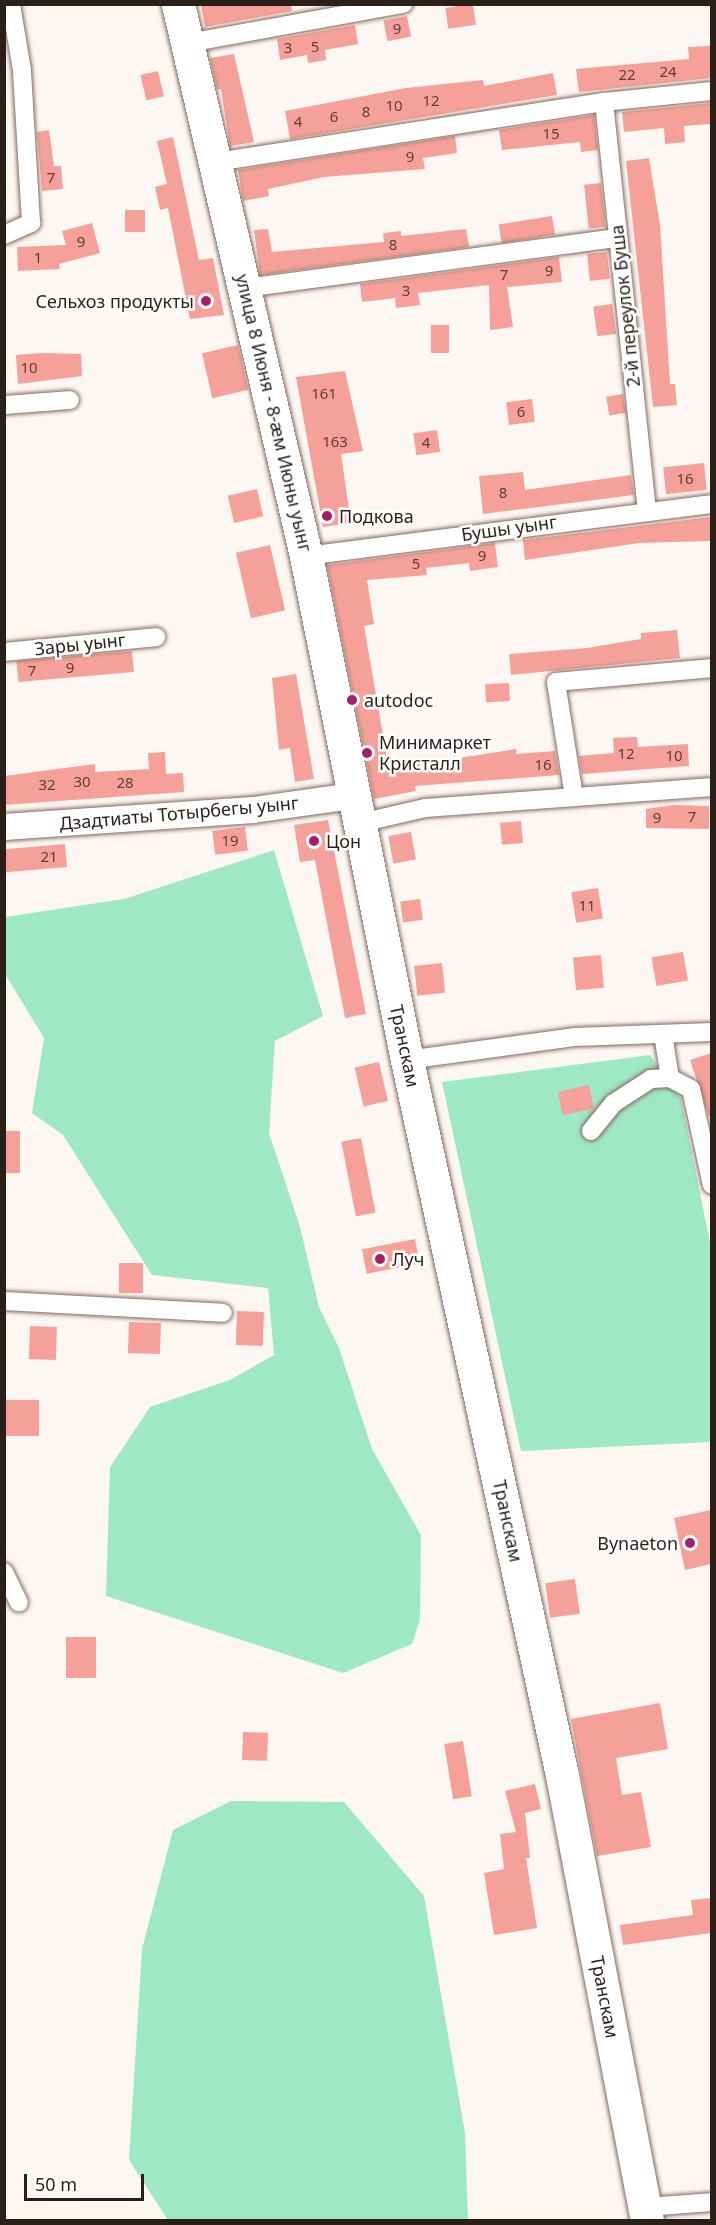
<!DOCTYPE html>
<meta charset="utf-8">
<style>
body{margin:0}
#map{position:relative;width:716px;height:2225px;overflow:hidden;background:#fdf7f3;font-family:"Noto Sans",sans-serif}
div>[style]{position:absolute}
.green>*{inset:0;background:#9ee8c6}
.building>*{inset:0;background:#f5a199;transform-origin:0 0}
.roads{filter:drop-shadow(0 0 2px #84685a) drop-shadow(0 0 2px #84685a)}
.street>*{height:18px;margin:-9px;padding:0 9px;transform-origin:9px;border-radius:9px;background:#fff}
.secondary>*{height:26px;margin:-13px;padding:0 13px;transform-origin:13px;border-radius:13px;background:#fff}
.highway>*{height:33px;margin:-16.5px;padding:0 16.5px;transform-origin:16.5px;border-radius:16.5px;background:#fff}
.dots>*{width:16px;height:16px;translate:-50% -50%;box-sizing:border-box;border:3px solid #fff;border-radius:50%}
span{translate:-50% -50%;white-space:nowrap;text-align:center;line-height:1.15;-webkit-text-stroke:5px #fff;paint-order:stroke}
.number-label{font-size:15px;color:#5d4039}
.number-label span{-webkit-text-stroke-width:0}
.poi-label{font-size:18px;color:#2a1f19}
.right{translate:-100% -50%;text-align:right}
.left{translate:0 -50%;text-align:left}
.street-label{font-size:18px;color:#2a1f19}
.frame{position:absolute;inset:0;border:6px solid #2a1f19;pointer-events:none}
.scale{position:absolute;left:24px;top:2174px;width:120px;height:27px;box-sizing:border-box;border:3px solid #2a1f19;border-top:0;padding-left:8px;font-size:18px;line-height:21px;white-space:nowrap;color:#2a1f19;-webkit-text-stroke:4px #fff;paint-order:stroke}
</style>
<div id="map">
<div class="green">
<i style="clip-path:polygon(274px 850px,323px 1016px,275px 1041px,269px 1133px,300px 1227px,319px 1307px,339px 1348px,372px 1449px,421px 1535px,420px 1620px,412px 1644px,343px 1673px,106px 1596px,110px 1467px,150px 1407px,230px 1380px,274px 1355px,268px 1288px,152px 1275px,63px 1135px,32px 1113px,44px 1038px,5px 974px,5px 917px,124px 899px)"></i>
<i style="clip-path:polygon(650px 1055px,681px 1098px,711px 1248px,711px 1442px,521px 1451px,442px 1082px)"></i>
<i style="clip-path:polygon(231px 1801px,344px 1802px,424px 1896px,465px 2133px,468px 2220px,168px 2220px,129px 2160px,142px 1949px,173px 1830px)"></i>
</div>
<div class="building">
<i style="clip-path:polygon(201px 4px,291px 4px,292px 11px,205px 27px)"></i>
<i style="left:473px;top:4px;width:21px;height:28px;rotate:82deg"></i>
<i style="left:407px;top:16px;width:21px;height:24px;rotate:79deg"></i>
<i style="clip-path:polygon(355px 25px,358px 44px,325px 50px,326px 60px,308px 63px,307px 55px,280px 60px,277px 39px)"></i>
<i style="clip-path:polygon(710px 46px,711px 78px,579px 92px,576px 69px,689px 59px,688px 47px)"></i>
<i style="clip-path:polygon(234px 54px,254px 142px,230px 146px,221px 89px,217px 89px,210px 58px)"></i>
<i style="left:158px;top:71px;width:26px;height:18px;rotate:77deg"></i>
<i style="clip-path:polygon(553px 73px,557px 95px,290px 139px,285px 111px,406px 88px,483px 80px,484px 86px)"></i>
<i style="clip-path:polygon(711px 103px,711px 124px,684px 126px,685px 142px,665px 144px,664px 128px,624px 132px,622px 112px)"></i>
<i style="clip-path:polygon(594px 115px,598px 150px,581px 152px,580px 142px,502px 150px,499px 130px)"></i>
<i style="clip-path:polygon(49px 130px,54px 166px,61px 166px,63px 189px,42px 191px,37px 132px)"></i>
<i style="clip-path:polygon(455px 136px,457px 153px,423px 158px,425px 169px,324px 177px,268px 189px,269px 196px,243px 201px,238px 170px)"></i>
<i style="clip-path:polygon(173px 137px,199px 260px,213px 258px,224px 315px,190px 319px,168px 208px,160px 210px,155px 187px,167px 184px,157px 141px)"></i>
<i style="clip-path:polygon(649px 158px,660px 225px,670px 384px,675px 384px,677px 405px,653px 407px,626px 161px)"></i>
<i style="left:601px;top:183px;width:44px;height:17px;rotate:84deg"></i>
<i style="left:125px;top:210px;width:20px;height:22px"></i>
<i style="left:552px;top:216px;width:19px;height:54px;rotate:81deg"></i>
<i style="clip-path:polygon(92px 223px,100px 253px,59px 264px,60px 269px,18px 271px,17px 247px,66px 245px,62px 231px)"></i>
<i style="clip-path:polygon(268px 229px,272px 252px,384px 242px,383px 233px,401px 231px,401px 236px,466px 229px,469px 247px,260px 275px,254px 230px)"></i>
<i style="left:607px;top:252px;width:27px;height:20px;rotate:84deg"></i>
<i style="clip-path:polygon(559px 257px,562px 282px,507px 287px,513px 327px,490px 330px,489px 285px,418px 293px,420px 305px,396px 308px,395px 298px,362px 302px,360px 284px)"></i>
<i style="left:612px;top:304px;width:30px;height:19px;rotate:82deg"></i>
<i style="left:431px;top:325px;width:18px;height:28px"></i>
<i style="left:238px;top:345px;width:46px;height:37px;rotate:77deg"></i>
<i style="clip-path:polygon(41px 353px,81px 354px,82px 376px,18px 384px,16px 355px)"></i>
<i style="clip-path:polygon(345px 371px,363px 451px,341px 454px,351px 523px,323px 527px,296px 377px)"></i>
<i style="left:623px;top:394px;width:19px;height:17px;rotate:81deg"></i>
<i style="left:532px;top:399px;width:23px;height:26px;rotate:83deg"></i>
<i style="left:437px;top:430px;width:22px;height:24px;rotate:82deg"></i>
<i style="left:704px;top:463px;width:27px;height:41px;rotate:84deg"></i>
<i style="clip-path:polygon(523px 472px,525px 490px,631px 475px,634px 495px,483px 514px,479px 476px)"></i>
<i style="left:257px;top:489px;width:28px;height:30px;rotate:77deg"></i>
<i style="clip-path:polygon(711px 517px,711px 541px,639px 543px,525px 560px,523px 540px)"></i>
<i style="clip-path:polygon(495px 543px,498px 567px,470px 571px,469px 563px,426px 568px,427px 575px,367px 580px,374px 624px,364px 626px,389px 769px,516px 749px,516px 754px,555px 751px,559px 775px,415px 786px,416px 791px,374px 799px,327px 565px)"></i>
<i style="left:270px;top:545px;width:67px;height:35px;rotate:77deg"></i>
<i style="clip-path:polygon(677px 630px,680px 658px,511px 675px,509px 654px,587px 648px,641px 639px,641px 633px)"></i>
<i style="left:132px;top:651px;width:21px;height:116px;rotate:85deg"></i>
<i style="clip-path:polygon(296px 674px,314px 779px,295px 782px,290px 748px,279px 750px,272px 678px)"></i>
<i style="left:509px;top:683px;width:18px;height:24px;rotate:87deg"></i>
<i style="clip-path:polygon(637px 737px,638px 747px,688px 744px,689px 766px,582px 774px,579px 756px,614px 753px,613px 738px)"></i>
<i style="clip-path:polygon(165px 752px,166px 774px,183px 773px,184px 792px,4px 805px,4px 776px,95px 764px,95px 772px,149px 769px,148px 753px)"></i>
<i style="clip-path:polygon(674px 805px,709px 806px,709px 829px,646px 828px,646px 809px)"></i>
<i style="clip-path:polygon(328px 820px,366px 1014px,345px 1018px,315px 860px,300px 862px,294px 825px)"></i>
<i style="left:521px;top:821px;width:22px;height:21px;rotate:85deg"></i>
<i style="left:245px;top:827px;width:24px;height:33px;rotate:83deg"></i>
<i style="left:411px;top:832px;width:28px;height:23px;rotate:80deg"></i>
<i style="left:65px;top:844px;width:23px;height:61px;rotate:85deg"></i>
<i style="left:598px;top:888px;width:31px;height:27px;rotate:81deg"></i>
<i style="left:420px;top:899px;width:21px;height:20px;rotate:82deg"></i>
<i style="left:683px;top:952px;width:29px;height:32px;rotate:80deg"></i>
<i style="left:601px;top:955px;width:33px;height:28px;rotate:85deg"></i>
<i style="left:442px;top:963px;width:30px;height:28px;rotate:84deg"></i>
<i style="clip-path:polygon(711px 1053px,711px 1116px,709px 1116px,690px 1060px)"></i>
<i style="left:379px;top:1062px;width:40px;height:25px;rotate:77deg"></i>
<i style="left:589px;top:1085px;width:24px;height:32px;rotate:78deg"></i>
<i style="left:4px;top:1131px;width:16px;height:42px"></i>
<i style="left:361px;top:1138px;width:76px;height:20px;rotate:79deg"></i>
<i style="left:415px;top:1239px;width:25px;height:54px;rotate:79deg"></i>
<i style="left:119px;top:1263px;width:24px;height:30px"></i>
<i style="left:237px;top:1311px;width:27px;height:34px;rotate:2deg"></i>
<i style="left:129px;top:1322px;width:32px;height:31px;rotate:2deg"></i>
<i style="left:30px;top:1326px;width:27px;height:33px;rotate:2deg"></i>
<i style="left:6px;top:1400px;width:33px;height:36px"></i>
<i style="clip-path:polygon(711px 1510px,711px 1564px,685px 1570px,674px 1518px)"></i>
<i style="left:575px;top:1579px;width:35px;height:30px;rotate:82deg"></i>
<i style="left:66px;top:1637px;width:30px;height:41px"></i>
<i style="clip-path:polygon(660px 1703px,668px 1749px,616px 1758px,622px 1795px,641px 1792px,651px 1847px,597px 1856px,571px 1719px)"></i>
<i style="left:243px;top:1732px;width:25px;height:28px;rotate:2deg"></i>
<i style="left:463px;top:1741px;width:56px;height:19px;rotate:81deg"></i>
<i style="clip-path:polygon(535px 1784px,541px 1809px,525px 1813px,530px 1858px,526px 1858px,537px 1928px,494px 1935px,484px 1873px,504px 1869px,500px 1834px,516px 1832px,505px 1791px)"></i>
<i style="clip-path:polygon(711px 1898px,711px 1933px,623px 1945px,620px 1925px,693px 1915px,691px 1900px)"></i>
</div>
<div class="roads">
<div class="street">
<i style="left:188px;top:43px;width:219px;rotate:-10.3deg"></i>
<i style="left:604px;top:102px;width:410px;rotate:84deg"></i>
<i style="left:216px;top:162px;width:393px;rotate:-8.8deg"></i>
<i style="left:604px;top:102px;width:109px;rotate:-5.8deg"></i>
<i style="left:4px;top:235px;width:30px;rotate:-24deg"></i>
<i style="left:31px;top:223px;width:153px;rotate:-93.4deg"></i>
<i style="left:22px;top:70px;width:67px;rotate:-99.5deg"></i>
<i style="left:246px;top:288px;width:375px;rotate:-7.7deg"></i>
<i style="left:4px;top:405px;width:66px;rotate:-4.3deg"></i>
<i style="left:306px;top:556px;width:409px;rotate:-7.3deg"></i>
<i style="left:4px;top:652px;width:153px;rotate:-5.6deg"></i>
<i style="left:574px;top:797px;width:116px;rotate:-98.9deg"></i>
<i style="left:556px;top:682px;width:157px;rotate:-5.1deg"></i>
<i style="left:360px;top:823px;width:67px;rotate:-13deg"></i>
<i style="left:425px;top:808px;width:288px;rotate:-4.2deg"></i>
<i style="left:663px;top:1034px;width:45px;rotate:81deg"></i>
<i style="left:407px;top:1060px;width:170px;rotate:-7.8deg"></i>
<i style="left:575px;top:1037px;width:137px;rotate:-2.1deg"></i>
<i style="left:591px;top:1131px;width:36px;rotate:-51deg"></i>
<i style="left:614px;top:1103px;width:44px;rotate:-33deg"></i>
<i style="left:651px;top:1079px;width:19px;rotate:-3deg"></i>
<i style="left:670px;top:1078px;width:24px;rotate:28deg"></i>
<i style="left:691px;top:1089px;width:98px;rotate:77.7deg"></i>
<i style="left:4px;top:1301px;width:219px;rotate:3.1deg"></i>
<i style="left:4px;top:1572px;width:34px;rotate:64deg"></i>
<i style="left:646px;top:2207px;width:66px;rotate:-4.3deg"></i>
</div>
<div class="secondary">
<i style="left:4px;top:827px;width:250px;rotate:-3.9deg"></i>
<i style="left:253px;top:810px;width:101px;rotate:-8deg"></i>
</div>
<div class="highway">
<i style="left:178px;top:4px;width:567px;rotate:76.94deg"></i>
<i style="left:306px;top:556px;width:514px;rotate:78.67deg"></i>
<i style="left:407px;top:1060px;width:732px;rotate:77.77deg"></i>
<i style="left:562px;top:1775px;width:453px;rotate:79.2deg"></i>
</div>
</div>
<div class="dots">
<i style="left:206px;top:301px;background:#a71e65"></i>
<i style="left:327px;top:516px;background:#a71e65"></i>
<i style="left:352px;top:700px;background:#a71e65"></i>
<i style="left:367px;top:753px;background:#a71e65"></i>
<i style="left:314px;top:841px;background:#a71e65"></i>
<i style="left:380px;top:1259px;background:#a71e65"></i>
<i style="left:690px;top:1543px;background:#a71e65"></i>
</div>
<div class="number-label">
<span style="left:397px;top:29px">9</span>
<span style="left:315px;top:47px">5</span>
<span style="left:288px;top:48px">3</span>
<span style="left:668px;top:72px">24</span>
<span style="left:627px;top:75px">22</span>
<span style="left:431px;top:101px">12</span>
<span style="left:394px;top:106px">10</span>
<span style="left:366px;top:112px">8</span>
<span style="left:334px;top:117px">6</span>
<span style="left:298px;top:122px">4</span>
<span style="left:551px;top:134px">15</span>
<span style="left:410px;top:157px">9</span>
<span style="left:51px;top:178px">7</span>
<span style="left:81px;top:242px">9</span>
<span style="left:393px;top:245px">8</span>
<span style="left:38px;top:258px">1</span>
<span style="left:549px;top:271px">9</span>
<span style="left:504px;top:275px">7</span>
<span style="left:406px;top:291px">3</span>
<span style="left:29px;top:368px">10</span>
<span style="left:324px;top:394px">161</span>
<span style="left:521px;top:412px">6</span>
<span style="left:335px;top:442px">163</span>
<span style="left:426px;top:443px">4</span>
<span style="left:685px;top:479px">16</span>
<span style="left:503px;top:493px">8</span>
<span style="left:482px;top:556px">9</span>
<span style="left:416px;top:564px">5</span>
<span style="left:70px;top:668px">9</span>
<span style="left:32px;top:671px">7</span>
<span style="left:626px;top:754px">12</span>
<span style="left:674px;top:756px">10</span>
<span style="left:543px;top:765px">16</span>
<span style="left:82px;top:782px">30</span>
<span style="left:125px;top:783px">28</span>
<span style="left:47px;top:785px">32</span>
<span style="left:692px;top:817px">7</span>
<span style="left:657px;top:818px">9</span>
<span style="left:230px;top:841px">19</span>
<span style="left:49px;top:857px">21</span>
<span style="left:587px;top:906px">11</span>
</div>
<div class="poi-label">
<span class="right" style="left:194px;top:301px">Сельхоз продукты</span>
<span class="left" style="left:339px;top:516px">Подкова</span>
<span class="left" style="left:364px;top:700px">autodoc</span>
<span class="left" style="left:379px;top:753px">Минимаркет<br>Кристалл</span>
<span class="left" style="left:326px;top:841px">Цон</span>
<span class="left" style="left:392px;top:1259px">Луч</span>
<span class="right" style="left:678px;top:1543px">Bynaeton</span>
</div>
<div class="street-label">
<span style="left:625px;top:306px;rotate:-96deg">2-й переулок Буша</span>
<span style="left:274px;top:413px;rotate:77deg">улица 8 Июня - 8-ӕм Июны уынг</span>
<span style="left:509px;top:528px;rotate:-8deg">Бушы уынг</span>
<span style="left:80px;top:644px;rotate:-6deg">Зары уынг</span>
<span style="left:179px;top:813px;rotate:-5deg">Дзадтиаты Тотырбегы уынг</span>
<span style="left:405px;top:1046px;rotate:78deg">Транскам</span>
<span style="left:508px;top:1521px;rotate:78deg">Транскам</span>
<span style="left:605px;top:1997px;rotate:79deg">Транскам</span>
</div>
<div class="frame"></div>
<div class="scale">50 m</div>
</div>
